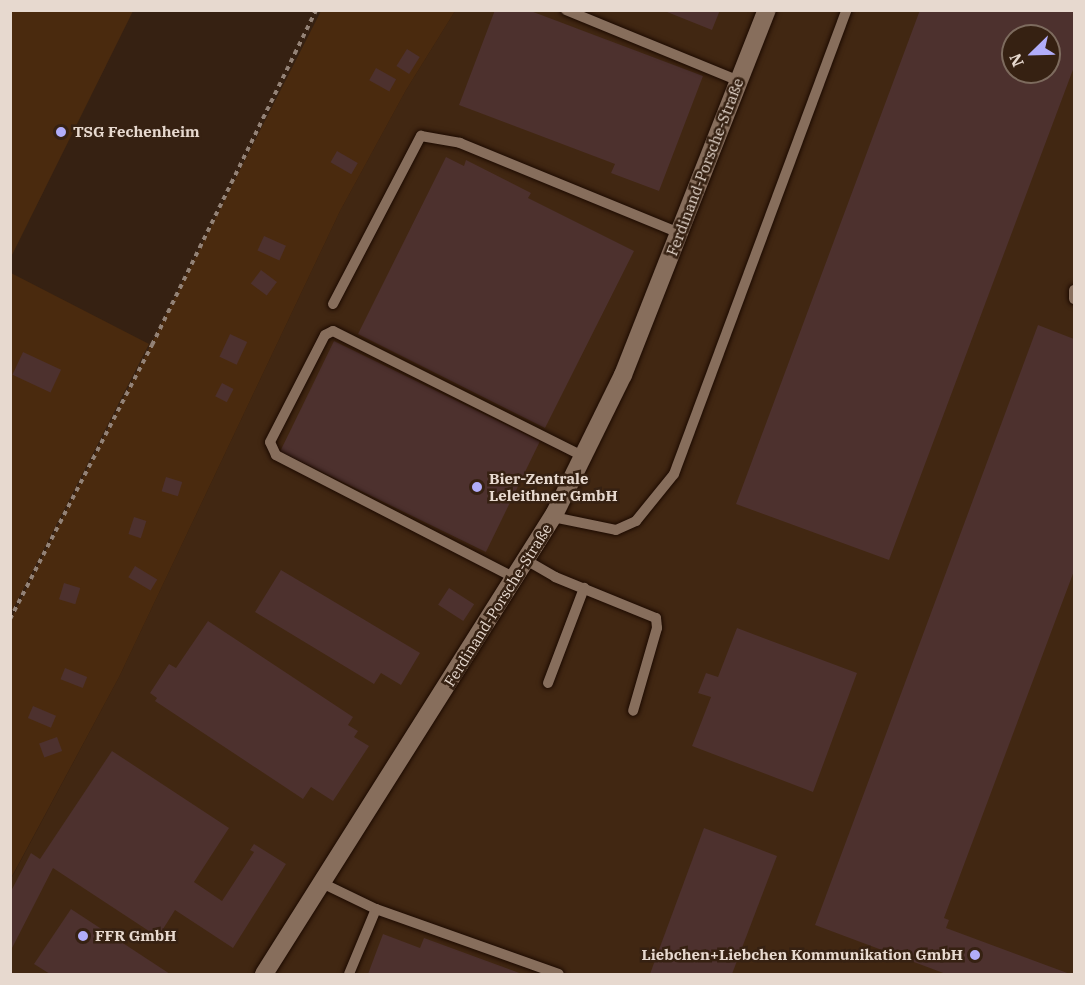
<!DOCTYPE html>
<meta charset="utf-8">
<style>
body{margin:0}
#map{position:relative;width:1085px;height:985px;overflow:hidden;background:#362112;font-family:"IBM Plex Serif",serif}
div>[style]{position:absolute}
.built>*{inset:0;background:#412712}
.green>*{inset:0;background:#4a2a0e}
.building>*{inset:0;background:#4d312e;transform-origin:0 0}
.path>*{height:4px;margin-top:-2px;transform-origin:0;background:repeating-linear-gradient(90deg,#938276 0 4.5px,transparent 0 9px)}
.roads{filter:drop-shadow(0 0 2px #1c0a00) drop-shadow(0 0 2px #1c0a00)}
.lane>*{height:10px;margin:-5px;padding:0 5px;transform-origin:5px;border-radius:5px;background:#876e5c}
.street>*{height:18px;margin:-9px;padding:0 9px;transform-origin:9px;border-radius:9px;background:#876e5c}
.dots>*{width:16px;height:16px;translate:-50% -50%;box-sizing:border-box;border:3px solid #362112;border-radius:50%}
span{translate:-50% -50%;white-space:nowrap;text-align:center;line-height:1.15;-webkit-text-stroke:5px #362112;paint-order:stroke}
.poi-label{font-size:15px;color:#e7d9cf;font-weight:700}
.left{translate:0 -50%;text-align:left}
.right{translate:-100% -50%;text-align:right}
.street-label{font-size:15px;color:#e7d9cf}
.frame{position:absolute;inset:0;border:12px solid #e7d9cf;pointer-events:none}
.north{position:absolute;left:1001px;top:24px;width:60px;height:60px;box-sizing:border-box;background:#362112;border:2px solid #7d6b5e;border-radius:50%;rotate:247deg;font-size:16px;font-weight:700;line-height:24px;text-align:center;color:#e7d9cf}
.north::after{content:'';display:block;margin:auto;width:21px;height:27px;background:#b1adfa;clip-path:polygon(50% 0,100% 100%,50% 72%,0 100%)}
</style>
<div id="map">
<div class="built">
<i style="clip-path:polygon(evenodd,455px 11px,1074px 11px,1074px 974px,11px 974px,11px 879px,119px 677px,340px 211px,406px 90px,455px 11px,1013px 36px,1049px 36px,1049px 72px,1013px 72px,1013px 36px)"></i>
</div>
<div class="green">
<i style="clip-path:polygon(11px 10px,133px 11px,11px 257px,10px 11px)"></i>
<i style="clip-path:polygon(321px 11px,455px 11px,406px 90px,340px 211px,119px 677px,11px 878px,11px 619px)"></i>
<i style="clip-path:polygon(11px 273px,149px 344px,11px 613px)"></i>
</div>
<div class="building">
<i style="clip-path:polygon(495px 10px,528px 10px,703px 76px,659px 191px,611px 173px,615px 164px,459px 105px)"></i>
<i style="clip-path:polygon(662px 10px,720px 10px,712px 30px)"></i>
<i style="clip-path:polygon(evenodd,920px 10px,1074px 10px,1074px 67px,889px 560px,736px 504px,920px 10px,1013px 36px,1049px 36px,1049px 72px,1013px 72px,1013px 36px)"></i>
<i style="left:407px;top:49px;width:15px;height:20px;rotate:32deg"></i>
<i style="left:376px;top:68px;width:23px;height:14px;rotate:29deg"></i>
<i style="left:337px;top:151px;width:24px;height:13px;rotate:30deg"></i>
<i style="clip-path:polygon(446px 157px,464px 166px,466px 160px,531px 193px,528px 198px,634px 251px,545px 428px,358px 334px)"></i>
<i style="left:264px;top:236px;width:24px;height:16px;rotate:24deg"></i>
<i style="left:261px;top:270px;width:20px;height:17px;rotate:37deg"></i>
<i style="clip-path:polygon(1038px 325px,1074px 339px,1074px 571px,944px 918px,949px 920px,946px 928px,1070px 974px,946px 974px,815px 925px)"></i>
<i style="left:230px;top:334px;width:19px;height:25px;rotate:25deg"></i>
<i style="left:334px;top:341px;width:229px;height:123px;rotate:26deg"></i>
<i style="left:23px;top:352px;width:42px;height:25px;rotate:25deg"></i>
<i style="left:222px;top:383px;width:13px;height:15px;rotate:27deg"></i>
<i style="left:166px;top:477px;width:17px;height:15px;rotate:17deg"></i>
<i style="left:134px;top:517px;width:13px;height:18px;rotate:18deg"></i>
<i style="left:135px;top:566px;width:26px;height:13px;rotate:31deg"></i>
<i style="clip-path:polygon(281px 570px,420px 653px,401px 685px,381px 673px,374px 684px,255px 612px)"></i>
<i style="left:64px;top:583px;width:17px;height:17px;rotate:17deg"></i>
<i style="left:449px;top:588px;width:30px;height:20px;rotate:33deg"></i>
<i style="clip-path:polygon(208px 621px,353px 717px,348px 725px,358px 731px,354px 737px,369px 746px,333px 801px,311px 787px,303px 799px,155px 701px,157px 698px,150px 693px,169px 664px,176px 668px)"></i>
<i style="clip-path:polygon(737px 628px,857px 673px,813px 792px,692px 746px,711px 697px,698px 693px,706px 673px,718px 677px)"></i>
<i style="left:65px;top:668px;width:24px;height:12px;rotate:22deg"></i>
<i style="left:33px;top:706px;width:25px;height:13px;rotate:23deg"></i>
<i style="left:57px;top:737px;width:15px;height:19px;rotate:70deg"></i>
<i style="clip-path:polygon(112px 751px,229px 828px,194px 882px,222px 901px,254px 852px,250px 850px,254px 844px,286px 864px,233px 948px,175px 910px,158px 937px,53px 868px,10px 952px,10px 893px,31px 853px,40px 859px)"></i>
<i style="clip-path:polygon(704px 828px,777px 856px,732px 974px,650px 974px)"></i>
<i style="clip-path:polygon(71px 909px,170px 974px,50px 974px,34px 964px)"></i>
<i style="clip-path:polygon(383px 934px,420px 948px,424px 938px,522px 974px,368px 974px)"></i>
</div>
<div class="path">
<i style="left:10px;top:619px;width:309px;rotate:-62.6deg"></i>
<i style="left:152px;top:345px;width:373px;rotate:-63.9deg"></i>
</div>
<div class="roads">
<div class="lane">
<i style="left:566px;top:10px;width:187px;rotate:22.3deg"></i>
<i style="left:1074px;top:290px;width:9px;rotate:90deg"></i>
<i style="left:333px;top:304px;width:190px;rotate:-62.4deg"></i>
<i style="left:421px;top:136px;width:40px;rotate:10deg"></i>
<i style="left:460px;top:143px;width:237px;rotate:22.3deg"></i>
<i style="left:553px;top:517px;width:64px;rotate:11.7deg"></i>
<i style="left:616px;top:530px;width:22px;rotate:-24deg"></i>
<i style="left:636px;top:521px;width:60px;rotate:-51deg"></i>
<i style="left:674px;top:474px;width:495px;rotate:-69.6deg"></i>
<i style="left:526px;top:560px;width:34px;rotate:30deg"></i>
<i style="left:555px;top:577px;width:109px;rotate:22.1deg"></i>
<i style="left:656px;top:618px;width:10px;rotate:84deg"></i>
<i style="left:657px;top:628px;width:86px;rotate:106.1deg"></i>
<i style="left:515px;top:578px;width:269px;rotate:-152.8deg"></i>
<i style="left:276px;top:455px;width:14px;rotate:-115deg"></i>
<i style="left:270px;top:442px;width:120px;rotate:-62.8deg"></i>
<i style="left:325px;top:335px;width:9px;rotate:-27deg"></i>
<i style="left:333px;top:331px;width:280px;rotate:26.6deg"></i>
<i style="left:548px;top:683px;width:102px;rotate:-69.2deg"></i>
<i style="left:324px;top:884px;width:58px;rotate:25.7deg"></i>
<i style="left:376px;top:909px;width:70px;rotate:112.6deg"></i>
<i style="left:376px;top:909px;width:194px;rotate:19.6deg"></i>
</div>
<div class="street">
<i style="left:264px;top:974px;width:545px;rotate:-57.74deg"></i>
<i style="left:555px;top:513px;width:154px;rotate:-63.8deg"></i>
<i style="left:623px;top:375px;width:392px;rotate:-68.5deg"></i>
</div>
</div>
<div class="dots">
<i style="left:61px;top:132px;background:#b1adfa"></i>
<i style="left:477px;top:487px;background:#b1adfa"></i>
<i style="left:83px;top:936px;background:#b1adfa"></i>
<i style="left:975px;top:955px;background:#b1adfa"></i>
</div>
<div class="poi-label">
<span class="left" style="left:73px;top:132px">TSG Fechenheim</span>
<span class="left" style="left:489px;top:487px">Bier-Zentrale<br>Leleithner GmbH</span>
<span class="left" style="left:95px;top:936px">FFR GmbH</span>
<span class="right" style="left:963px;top:955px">Liebchen+Liebchen Kommunikation GmbH</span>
</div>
<div class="street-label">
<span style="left:705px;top:167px;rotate:-69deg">Ferdinand-Porsche-Straße</span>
<span style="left:498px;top:605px;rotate:-58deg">Ferdinand-Porsche-Straße</span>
</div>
<div class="frame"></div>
<div class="north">N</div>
</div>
